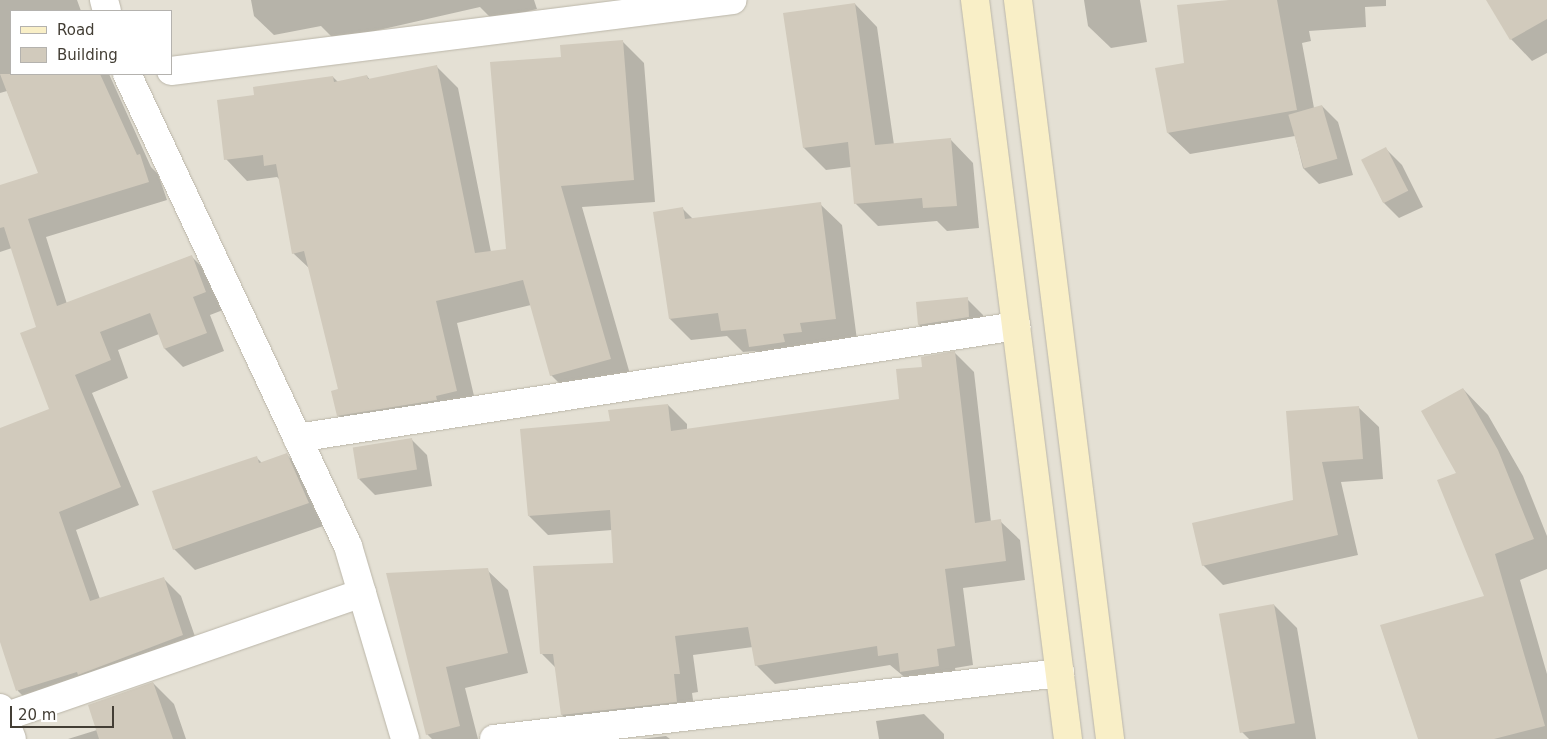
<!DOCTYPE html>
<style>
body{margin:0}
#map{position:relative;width:1547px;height:739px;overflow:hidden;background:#f1eee5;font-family:"DejaVu Sans",sans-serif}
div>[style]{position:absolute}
.residential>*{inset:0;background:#e4e0d4}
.shadow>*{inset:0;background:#0003}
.building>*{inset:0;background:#d1cabc;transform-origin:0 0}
.roads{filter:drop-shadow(0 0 1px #bbb6a9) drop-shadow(0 0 1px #bbb6a9)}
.street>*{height:28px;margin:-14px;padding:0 14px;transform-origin:14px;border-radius:14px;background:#fff}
.secondary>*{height:28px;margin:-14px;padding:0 14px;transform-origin:14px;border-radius:14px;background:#f9efc7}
span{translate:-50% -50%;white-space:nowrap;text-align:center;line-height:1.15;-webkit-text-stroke:4px #fff;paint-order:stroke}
.legend{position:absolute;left:10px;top:10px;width:162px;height:65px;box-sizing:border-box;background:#fff;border:1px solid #b4b2ae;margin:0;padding:6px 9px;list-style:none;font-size:15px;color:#433e35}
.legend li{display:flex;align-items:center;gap:10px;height:25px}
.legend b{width:25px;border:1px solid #b4b2ae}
.scale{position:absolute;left:10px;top:706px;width:104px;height:22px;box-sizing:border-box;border:2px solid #433e35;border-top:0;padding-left:6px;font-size:15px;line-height:18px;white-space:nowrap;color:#433e35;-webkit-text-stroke:4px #fff;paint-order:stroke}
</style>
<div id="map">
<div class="residential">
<i style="clip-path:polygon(evenodd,0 0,1547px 0,1547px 739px,0 739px,0 0,11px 11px,171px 11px,171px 74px,11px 74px,11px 11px)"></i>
</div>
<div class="shadow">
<i style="clip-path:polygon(0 0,77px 0,81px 11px,11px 11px,11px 74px,109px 74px,151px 167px,158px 174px,167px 200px,46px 237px,67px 304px,191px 256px,209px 274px,223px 310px,210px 315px,224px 351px,183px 367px,165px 349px,159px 334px,118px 350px,128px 378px,92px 393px,139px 505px,76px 530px,100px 599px,163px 578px,181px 596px,201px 654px,36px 709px,18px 691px,0 638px,0 433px,51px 409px,38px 328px,12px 248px,0 252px,0 186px,40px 174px,7px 91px,0 93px)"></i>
<i style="clip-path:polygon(251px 0,534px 0,537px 9px,493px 20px,480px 7px,335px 40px,321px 26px,274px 35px,254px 16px)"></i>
<i style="clip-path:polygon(1084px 0,1140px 0,1147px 42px,1111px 48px,1088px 26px)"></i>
<i style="clip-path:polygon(1241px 0,1386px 0,1386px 6px,1365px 7px,1366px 27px,1309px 31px,1311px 41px,1302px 43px,1314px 108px,1322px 106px,1338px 122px,1353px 175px,1319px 184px,1303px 168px,1295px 136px,1190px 154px,1168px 133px,1185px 64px)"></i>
<i style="clip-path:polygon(1488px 0,1547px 0,1547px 53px,1532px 61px,1511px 39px)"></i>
<i style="clip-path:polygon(855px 4px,877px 27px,894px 145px,951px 140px,973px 163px,979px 228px,947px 231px,937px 221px,878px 226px,855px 203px,851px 167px,826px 170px,804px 148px)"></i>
<i style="clip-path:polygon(622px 41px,644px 63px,655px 202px,582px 207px,632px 381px,573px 397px,551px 375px,531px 305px,457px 323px,478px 413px,359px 437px,338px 415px,339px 390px,310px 269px,293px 253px,280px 180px,277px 177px,247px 181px,226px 159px,256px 96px,333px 77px,338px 82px,367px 76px,370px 80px,437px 67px,458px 88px,491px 252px,507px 250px,562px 58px)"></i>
<i style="clip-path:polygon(1386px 149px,1402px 165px,1423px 207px,1399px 218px,1383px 202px,1363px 160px)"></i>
<i style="clip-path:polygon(820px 204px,842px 225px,857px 340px,771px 368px,755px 351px,743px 352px,727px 336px,691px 340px,670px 319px,683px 209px,693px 219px)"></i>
<i style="clip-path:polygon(967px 299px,983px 315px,985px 333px,935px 341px,919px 325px,917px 303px)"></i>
<i style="clip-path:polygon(955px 353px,974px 372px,991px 522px,1000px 521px,1020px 540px,1025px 580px,963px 588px,973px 665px,955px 668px,958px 685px,920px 690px,890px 665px,775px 684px,756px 665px,753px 647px,693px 655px,698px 692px,692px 693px,696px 721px,582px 734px,562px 715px,556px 668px,542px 654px,614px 564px,612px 530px,548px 535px,529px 516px,611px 422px,668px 405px,687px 424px,687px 430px,901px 401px,923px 368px)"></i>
<i style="clip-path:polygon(1463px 389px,1488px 415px,1523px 476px,1547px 536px,1547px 569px,1520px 580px,1547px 674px,1547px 739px,1419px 739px,1486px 597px,1458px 474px)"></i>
<i style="clip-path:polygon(1358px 407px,1379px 427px,1383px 479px,1341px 482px,1358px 555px,1223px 585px,1203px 565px,1295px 501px)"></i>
<i style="clip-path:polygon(411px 439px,427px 455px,432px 486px,375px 495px,359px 479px)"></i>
<i style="clip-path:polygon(287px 455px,308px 476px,329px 524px,195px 570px,174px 549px,257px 458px,262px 463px)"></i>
<i style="clip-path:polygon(487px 570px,508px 590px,528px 673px,465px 688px,478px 739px,432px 739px,427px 734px,388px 574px)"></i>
<i style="clip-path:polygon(1274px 605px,1297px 628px,1316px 739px,1249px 739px,1242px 732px)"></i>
<i style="clip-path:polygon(153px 683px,174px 704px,186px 739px,68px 739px,97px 730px)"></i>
<i style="clip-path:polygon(924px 714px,944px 734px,944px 739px,879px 739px,876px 721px)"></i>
<i style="clip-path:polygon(666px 736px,670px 739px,640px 739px)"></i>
</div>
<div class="building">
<i style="clip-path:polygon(1229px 0,1277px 0,1297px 110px,1167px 133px,1155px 68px,1184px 63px,1177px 5px)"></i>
<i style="clip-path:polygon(1486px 0,1547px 0,1547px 19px,1510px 40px)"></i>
<i style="clip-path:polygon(855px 3px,875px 145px,951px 138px,957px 206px,923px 208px,922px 198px,854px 204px,848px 142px,803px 148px,783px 13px)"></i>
<i style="clip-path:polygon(623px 40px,634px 180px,561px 186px,611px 359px,550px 376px,523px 280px,436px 301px,457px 391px,436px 396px,437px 400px,337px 416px,331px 391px,338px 389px,304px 251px,292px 254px,276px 164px,264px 166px,263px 155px,224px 160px,217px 100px,254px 95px,253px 87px,333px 76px,334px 82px,367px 75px,368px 79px,437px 65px,475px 253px,506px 249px,490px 62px,561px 57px,560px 45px)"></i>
<i style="clip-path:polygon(0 74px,100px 74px,137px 155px,140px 154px,149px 182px,28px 219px,57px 306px,192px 255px,206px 292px,193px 297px,207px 333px,164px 349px,150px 313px,100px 332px,111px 360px,75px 375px,121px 487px,59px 512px,90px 601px,164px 577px,183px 635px,78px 675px,77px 672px,16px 691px,0 642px,0 428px,49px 409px,20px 333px,36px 327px,4px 227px,0 228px,0 185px,38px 173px)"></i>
<i style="left:1322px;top:105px;width:56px;height:35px;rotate:74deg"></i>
<i style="left:1386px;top:147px;width:49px;height:28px;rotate:63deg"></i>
<i style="clip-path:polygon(821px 202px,836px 319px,800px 323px,802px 332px,783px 334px,785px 342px,749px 347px,746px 329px,721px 331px,718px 313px,669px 319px,653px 212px,683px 207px,685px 219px)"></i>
<i style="clip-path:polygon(968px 297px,969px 317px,918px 325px,916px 302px)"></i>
<i style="clip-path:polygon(955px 351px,975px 523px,1001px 519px,1006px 561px,945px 569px,955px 646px,937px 649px,939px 666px,900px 672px,898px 653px,878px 656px,877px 646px,755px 666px,748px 627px,675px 636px,680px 674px,674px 674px,677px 702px,561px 715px,553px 654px,540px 654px,533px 566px,613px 563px,610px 510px,528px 516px,520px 429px,610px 421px,608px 410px,668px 404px,671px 431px,899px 399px,896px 369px,922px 367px,921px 357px)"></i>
<i style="clip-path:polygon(1463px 388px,1498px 450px,1534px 539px,1495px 554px,1545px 726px,1494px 739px,1418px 739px,1380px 625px,1484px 596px,1437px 480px,1456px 473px,1421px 411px)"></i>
<i style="clip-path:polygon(1359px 406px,1363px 459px,1322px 462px,1338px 535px,1202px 566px,1192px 523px,1293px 500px,1286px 411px)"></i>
<i style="left:412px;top:438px;width:32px;height:60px;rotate:81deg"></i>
<i style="clip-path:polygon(287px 453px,309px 503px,173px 550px,152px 491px,257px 456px,259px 463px)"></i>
<i style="clip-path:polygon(488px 568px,508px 653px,446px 667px,460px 726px,426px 735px,386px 573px)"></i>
<i style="left:1274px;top:604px;width:121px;height:56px;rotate:80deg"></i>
<i style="clip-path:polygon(153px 682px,173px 739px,99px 739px,88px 705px)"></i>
</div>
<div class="roads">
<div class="street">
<i style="left:104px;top:0;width:11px;rotate:75deg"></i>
<i style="left:171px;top:71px;width:566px;rotate:-7.2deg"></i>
<i style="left:127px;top:74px;width:521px;rotate:64.91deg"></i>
<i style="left:348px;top:546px;width:201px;rotate:73.5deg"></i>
<i style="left:297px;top:438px;width:728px;rotate:-8.85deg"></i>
<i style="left:0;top:708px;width:33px;rotate:69deg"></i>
<i style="left:4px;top:717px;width:379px;rotate:-19.1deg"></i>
<i style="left:494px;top:739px;width:570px;rotate:-6.65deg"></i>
</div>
<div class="secondary">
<i style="left:975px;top:0;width:745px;rotate:82.83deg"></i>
<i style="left:1018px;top:0;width:745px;rotate:82.9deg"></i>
</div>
</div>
<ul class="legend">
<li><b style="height:6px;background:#f9efc7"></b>Road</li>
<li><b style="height:14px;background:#d1cabc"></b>Building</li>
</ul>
<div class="scale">20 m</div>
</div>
